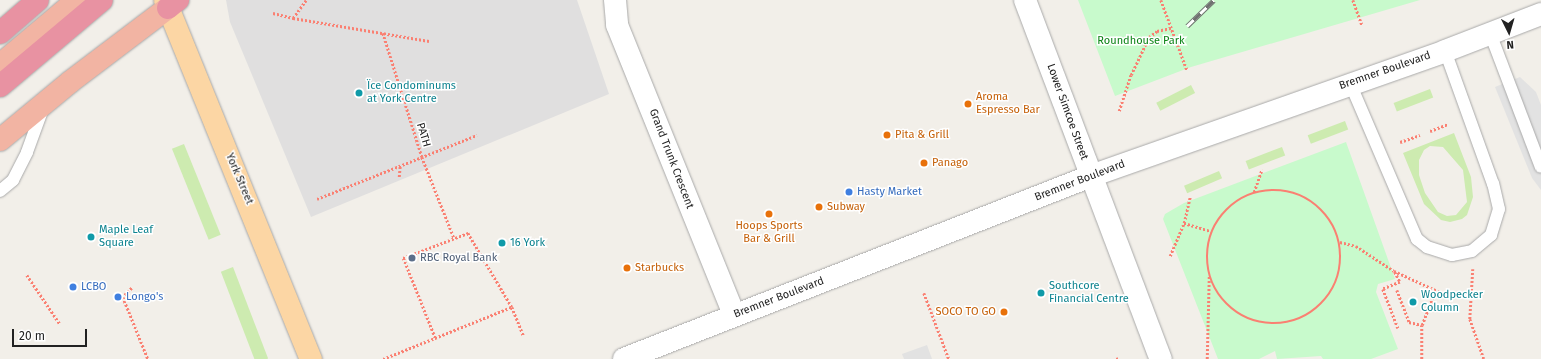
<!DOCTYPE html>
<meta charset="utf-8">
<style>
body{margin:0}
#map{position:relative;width:1541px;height:359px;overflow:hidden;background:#f2efe9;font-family:"Fira Sans",sans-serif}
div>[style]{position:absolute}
.residential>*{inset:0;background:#e0dfdf}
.grass>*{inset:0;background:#cdebb0;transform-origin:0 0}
.park>*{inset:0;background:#c8facc}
.parking>*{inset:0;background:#e2e2e2}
.path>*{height:2.5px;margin-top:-1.25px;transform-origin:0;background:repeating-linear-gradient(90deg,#fa8072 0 2px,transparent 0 4px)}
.path>.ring{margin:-1.25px;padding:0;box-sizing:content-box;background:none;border:2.5px solid #fa8072;border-radius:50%}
.roads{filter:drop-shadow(0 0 1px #a9a9a9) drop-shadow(0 0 1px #a9a9a9)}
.service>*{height:12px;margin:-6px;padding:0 6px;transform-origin:6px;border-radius:6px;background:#fff}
.minor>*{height:22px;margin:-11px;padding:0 11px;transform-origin:11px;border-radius:11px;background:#fff}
.tertiary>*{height:22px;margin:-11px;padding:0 11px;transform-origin:11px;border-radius:11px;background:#fff}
.primary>*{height:22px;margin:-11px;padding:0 11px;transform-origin:11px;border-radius:11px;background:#fcd6a4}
.trunk>*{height:22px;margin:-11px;padding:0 11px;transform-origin:11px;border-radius:11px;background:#f2b4a3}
.motorway>*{height:22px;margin:-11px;padding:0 11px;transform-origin:11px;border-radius:11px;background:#e892a2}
.rail>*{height:4.5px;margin-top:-2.25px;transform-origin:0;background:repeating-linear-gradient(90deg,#fff 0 9px,#707070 0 18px);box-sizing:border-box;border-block:1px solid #707070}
.dots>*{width:11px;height:11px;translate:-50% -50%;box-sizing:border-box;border:2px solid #fff;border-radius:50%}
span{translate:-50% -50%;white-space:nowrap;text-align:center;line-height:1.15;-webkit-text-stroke:3px #fff;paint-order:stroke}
.park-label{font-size:11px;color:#0c8416}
.street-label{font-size:11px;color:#222}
.culture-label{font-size:11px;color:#0d838f}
.left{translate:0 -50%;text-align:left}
.food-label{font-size:11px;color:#c56008}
.right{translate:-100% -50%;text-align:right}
.shop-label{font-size:11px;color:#366cbe}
.service-label{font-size:11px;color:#4e5e75}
.north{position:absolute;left:1489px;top:12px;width:40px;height:40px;-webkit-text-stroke:3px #fff;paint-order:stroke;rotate:175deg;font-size:11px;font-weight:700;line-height:16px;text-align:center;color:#222}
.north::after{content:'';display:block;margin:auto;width:14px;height:18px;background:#222;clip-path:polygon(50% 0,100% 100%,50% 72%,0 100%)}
.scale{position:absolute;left:12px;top:329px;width:75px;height:18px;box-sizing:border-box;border:2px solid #222;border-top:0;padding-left:5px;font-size:12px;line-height:14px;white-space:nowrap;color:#222;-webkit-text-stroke:3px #fff;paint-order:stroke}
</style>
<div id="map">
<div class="residential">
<i style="clip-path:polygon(226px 0,577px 0,609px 94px,311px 217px,230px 22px)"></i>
</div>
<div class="grass">
<i style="left:1191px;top:85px;width:9px;height:39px;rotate:63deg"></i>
<i style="left:1430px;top:89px;width:9px;height:39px;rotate:69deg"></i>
<i style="left:1345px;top:121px;width:9px;height:40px;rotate:69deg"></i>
<i style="clip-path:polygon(evenodd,1454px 133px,1471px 177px,1473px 197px,1467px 215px,1462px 219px,1450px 222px,1441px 220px,1424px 204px,1403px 153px,1454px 133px,1430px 146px,1443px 147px,1463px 170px,1467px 202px,1456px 215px,1447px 216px,1438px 212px,1425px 193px,1419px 175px,1419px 160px,1424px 150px,1430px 146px)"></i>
<i style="left:184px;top:144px;width:98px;height:13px;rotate:68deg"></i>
<i style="left:1282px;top:147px;width:9px;height:39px;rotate:69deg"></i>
<i style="left:1219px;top:171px;width:8px;height:38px;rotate:67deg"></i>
<i style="left:233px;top:267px;width:98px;height:13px;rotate:69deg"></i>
</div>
<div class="park">
<i style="clip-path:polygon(1078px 0,1420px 0,1191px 67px,1115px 96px)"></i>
<i style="clip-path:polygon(1346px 142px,1395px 279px,1378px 284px,1376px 292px,1398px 349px,1371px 359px,1323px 359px,1321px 356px,1277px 359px,1275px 351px,1259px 359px,1218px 359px,1163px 219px,1165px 214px,1184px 203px)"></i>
</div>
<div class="parking">
<i style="clip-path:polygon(1520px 77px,1536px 92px,1541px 105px,1541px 190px,1532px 178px,1495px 87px)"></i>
<i style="clip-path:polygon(927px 345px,932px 359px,904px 359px,902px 354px)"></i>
</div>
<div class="path">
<i style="left:1161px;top:0;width:75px;rotate:69.6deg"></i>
<i style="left:1353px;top:0;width:27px;rotate:70deg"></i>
<i style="left:273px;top:13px;width:21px;rotate:14deg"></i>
<i style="left:293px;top:18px;width:22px;rotate:-54deg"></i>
<i style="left:293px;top:18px;width:138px;rotate:9.6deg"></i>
<i style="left:383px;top:33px;width:130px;rotate:72.5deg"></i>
<i style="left:422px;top:157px;width:87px;rotate:68.4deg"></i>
<i style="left:1119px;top:111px;width:38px;rotate:-72deg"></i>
<i style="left:1131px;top:75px;width:42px;rotate:-64.7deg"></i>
<i style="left:1149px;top:37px;width:10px;rotate:-37deg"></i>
<i style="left:1157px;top:31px;width:14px;rotate:-12deg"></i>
<i style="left:1430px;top:131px;width:19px;rotate:-21deg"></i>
<i style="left:1400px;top:142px;width:21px;rotate:-19deg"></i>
<i style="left:399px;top:177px;width:11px;rotate:-85deg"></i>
<i class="ring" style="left:1207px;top:190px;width:131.5px;height:131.5px"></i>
<i style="left:1254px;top:192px;width:24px;rotate:-71deg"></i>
<i style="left:317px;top:199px;width:172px;rotate:-21.8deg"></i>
<i style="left:1184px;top:223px;width:28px;rotate:17deg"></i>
<i style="left:1340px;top:242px;width:16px;rotate:14deg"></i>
<i style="left:1356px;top:246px;width:45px;rotate:33.3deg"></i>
<i style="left:1394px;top:271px;width:53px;rotate:24.6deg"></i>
<i style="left:1170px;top:256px;width:36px;rotate:-67deg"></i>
<i style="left:1184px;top:223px;width:27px;rotate:-77deg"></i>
<i style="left:1473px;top:269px;width:50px;rotate:93.4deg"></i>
<i style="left:1470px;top:319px;width:42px;rotate:70.7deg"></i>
<i style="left:1395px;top:272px;width:11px;rotate:63deg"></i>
<i style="left:1400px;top:282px;width:18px;rotate:158deg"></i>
<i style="left:1383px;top:289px;width:42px;rotate:69deg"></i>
<i style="left:27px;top:275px;width:59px;rotate:56deg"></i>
<i style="left:132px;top:288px;width:13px;rotate:135deg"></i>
<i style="left:123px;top:297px;width:67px;rotate:68deg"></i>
<i style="left:1397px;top:290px;width:34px;rotate:69deg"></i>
<i style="left:1409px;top:322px;width:13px;rotate:13deg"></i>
<i style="left:1422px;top:325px;width:36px;rotate:-69deg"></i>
<i style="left:924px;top:293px;width:71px;rotate:69.3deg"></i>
<i style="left:1422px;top:325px;width:34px;rotate:90deg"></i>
<i style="left:435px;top:338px;width:86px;rotate:-111.8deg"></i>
<i style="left:403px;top:258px;width:70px;rotate:-21deg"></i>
<i style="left:468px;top:233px;width:86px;rotate:59.3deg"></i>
<i style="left:512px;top:307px;width:31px;rotate:68deg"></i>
<i style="left:383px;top:359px;width:139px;rotate:-22deg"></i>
<i style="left:1116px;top:359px;width:3px;rotate:-18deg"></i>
<i style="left:1207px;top:359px;width:83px;rotate:-88.6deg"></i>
</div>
<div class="roads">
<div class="service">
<i style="left:1490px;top:33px;width:143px;rotate:69.2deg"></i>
<i style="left:1350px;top:83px;width:170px;rotate:66.8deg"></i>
<i style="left:1417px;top:239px;width:13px;rotate:39deg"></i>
<i style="left:1427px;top:247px;width:26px;rotate:18deg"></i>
<i style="left:1452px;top:255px;width:20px;rotate:-11deg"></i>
<i style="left:1472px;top:251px;width:25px;rotate:-40deg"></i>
<i style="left:1491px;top:235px;width:27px;rotate:-73deg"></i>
<i style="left:1499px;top:209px;width:26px;rotate:-103deg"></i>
<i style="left:1493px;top:184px;width:141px;rotate:-109.8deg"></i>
<i style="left:0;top:191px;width:17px;rotate:-40deg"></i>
<i style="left:13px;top:180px;width:31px;rotate:-63deg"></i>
<i style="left:27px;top:152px;width:47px;rotate:-70deg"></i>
</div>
<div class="minor">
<i style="left:615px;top:0;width:25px;rotate:85deg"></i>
<i style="left:617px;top:25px;width:313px;rotate:68deg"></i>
</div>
<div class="tertiary">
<i style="left:1025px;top:0;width:384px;rotate:69.3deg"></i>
<i style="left:624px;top:359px;width:502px;rotate:-21.4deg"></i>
<i style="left:1091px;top:176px;width:375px;rotate:-19.4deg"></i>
<i style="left:1445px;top:51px;width:103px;rotate:-21.1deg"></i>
</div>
<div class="primary">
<i style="left:165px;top:0;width:388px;rotate:67.9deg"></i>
</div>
<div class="trunk">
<i style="left:0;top:65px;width:101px;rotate:-40.2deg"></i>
<i style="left:0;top:140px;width:91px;rotate:-39.6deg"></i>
<i style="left:70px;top:82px;width:123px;rotate:-37.1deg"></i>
</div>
<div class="motorway">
<i style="left:168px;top:8px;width:13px;rotate:-39deg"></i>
<i style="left:0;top:33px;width:50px;rotate:-41deg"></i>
<i style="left:0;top:86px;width:133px;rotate:-40.1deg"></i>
</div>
</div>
<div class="rail">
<i style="left:1187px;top:26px;width:37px;rotate:-44deg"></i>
</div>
<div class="dots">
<i style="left:359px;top:93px;background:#0f9aa8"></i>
<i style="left:968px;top:104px;background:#e8710a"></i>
<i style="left:887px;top:135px;background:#e8710a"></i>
<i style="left:924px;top:163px;background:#e8710a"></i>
<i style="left:849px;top:192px;background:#3f7fe0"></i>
<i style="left:819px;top:207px;background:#e8710a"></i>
<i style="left:769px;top:214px;background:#e8710a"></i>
<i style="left:91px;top:237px;background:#0f9aa8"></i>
<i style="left:502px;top:243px;background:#0f9aa8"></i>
<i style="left:412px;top:258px;background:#5c6f8a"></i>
<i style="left:627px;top:268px;background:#e8710a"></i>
<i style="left:73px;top:287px;background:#3f7fe0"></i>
<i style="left:1041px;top:293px;background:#0f9aa8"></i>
<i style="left:118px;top:297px;background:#3f7fe0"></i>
<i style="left:1413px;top:302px;background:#0f9aa8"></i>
<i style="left:1004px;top:312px;background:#e8710a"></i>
</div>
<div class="park-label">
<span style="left:1141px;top:41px">Roundhouse Park</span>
</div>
<div class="street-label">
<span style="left:1385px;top:71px;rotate:-19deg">Bremner Boulevard</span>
<span style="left:1067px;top:112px;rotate:70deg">Lower Simcoe Street</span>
<span style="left:423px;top:135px;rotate:73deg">PATH</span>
<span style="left:671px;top:159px;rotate:69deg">Grand Trunk Crescent</span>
<span style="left:239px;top:179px;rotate:67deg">York Street</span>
<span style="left:1080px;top:181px;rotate:-21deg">Bremner Boulevard</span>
<span style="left:779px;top:298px;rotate:-21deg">Bremner Boulevard</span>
</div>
<div class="culture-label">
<span class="left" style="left:367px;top:93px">Ïce Condominums<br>at York Centre</span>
<span class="left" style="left:99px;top:237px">Maple Leaf<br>Square</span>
<span class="left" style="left:510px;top:243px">16 York</span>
<span class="left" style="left:1049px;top:293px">Southcore<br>Financial Centre</span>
<span class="left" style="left:1421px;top:302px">Woodpecker<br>Column</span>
</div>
<div class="food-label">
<span class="left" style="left:976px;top:104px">Aroma<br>Espresso Bar</span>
<span class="left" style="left:895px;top:135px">Pita &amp; Grill</span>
<span class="left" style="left:932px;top:163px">Panago</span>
<span class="left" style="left:827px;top:207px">Subway</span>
<span style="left:769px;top:233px">Hoops Sports<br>Bar &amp; Grill</span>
<span class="left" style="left:635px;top:268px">Starbucks</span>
<span class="right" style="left:996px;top:312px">SOCO TO GO</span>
</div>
<div class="shop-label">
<span class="left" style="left:857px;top:192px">Hasty Market</span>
<span class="left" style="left:81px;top:287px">LCBO</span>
<span class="left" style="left:126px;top:297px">Longo's</span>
</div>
<div class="service-label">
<span class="left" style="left:420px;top:258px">RBC Royal Bank</span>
</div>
<div class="north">N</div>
<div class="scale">20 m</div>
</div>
